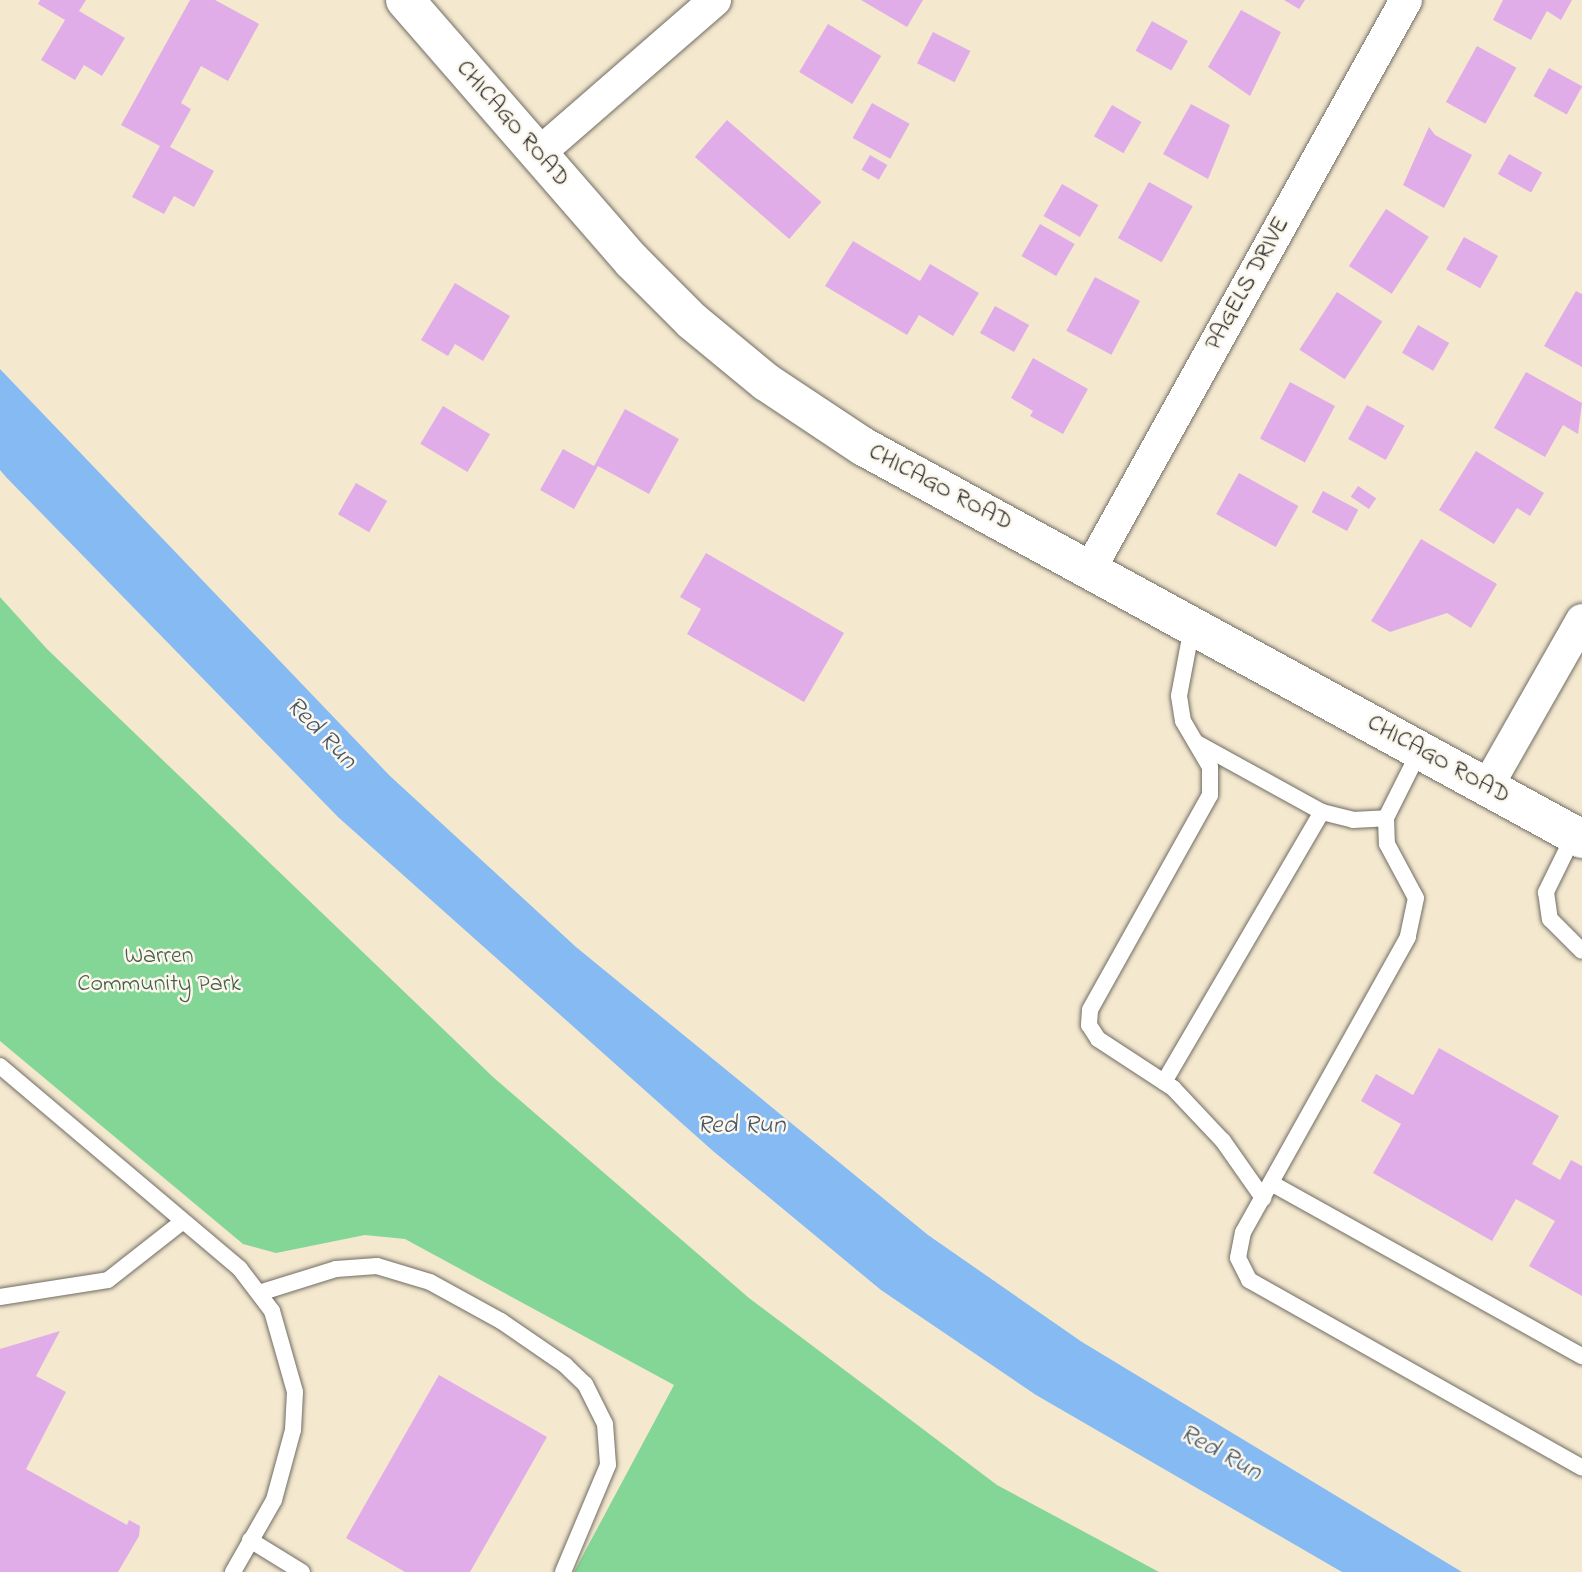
<!DOCTYPE html>
<style>
body{margin:0}
#map{position:relative;width:1582px;height:1572px;overflow:hidden;background:#f4e8cf;font-family:"Indie Flower",sans-serif}
div>[style]{position:absolute}
.green>*{inset:0;background:#84d696}
.water>*{inset:0;background:#85baf3}
.building>*{inset:0;background:#e0ade9;transform-origin:0 0}
.roads{filter:drop-shadow(0 0 2px #716d64) drop-shadow(0 0 2px #716d64)}
.service>*{height:16px;margin:-8px;padding:0 8px;transform-origin:8px;border-radius:8px;background:#fff}
.minor>*{height:32px;margin:-16px;padding:0 16px;transform-origin:16px;border-radius:16px;background:#fff}
.tertiary>*{height:38px;margin:-19px;padding:0 19px;transform-origin:19px;border-radius:19px;background:#fff}
span{translate:-50% -50%;white-space:nowrap;text-align:center;line-height:1.15;-webkit-text-stroke:5px #fbf7ec;paint-order:stroke}
.street-label{font-size:24px;color:#2b2b2b}
.park-label{font-size:24px;color:#465e4b}
.water-label{font-size:26px;color:#465667;font-style:italic}
</style>
<div id="map">
<div class="green">
<i style="clip-path:polygon(0 597px,47px 649px,493px 1077px,749px 1298px,997px 1485px,1159px 1572px,574px 1572px,674px 1385px,405px 1239px,365px 1235px,276px 1253px,243px 1244px,0 1041px)"></i>
</div>
<div class="water">
<i style="clip-path:polygon(0 369px,390px 776px,576px 947px,928px 1235px,1082px 1342px,1462px 1572px,1342px 1572px,1036px 1395px,881px 1290px,713px 1151px,338px 817px,6px 477px,0 470px)"></i>
</div>
<div class="building">
<i style="clip-path:polygon(40px 0,86px 0,79px 11px,125px 38px,102px 76px,84px 65px,75px 80px,41px 60px,65px 20px,38px 4px)"></i>
<i style="clip-path:polygon(190px 0,215px 0,259px 24px,228px 81px,201px 66px,181px 103px,191px 109px,170px 147px,214px 171px,194px 207px,174px 196px,164px 214px,132px 197px,160px 146px,121px 125px)"></i>
<i style="clip-path:polygon(861px 0,923px 0,907px 27px)"></i>
<i style="clip-path:polygon(1284px 0,1305px 0,1299px 9px)"></i>
<i style="clip-path:polygon(1503px 0,1572px 0,1561px 20px,1547px 11px,1531px 40px,1493px 20px)"></i>
<i style="clip-path:polygon(1241px 10px,1281px 32px,1250px 96px,1208px 67px)"></i>
<i style="left:1152px;top:21px;width:41px;height:34px;rotate:29deg"></i>
<i style="left:828px;top:24px;width:62px;height:56px;rotate:31deg"></i>
<i style="left:933px;top:32px;width:42px;height:35px;rotate:27deg"></i>
<i style="left:1477px;top:46px;width:45px;height:64px;rotate:29deg"></i>
<i style="left:1549px;top:68px;width:38px;height:32px;rotate:29deg"></i>
<i style="left:872px;top:103px;width:43px;height:40px;rotate:29deg"></i>
<i style="clip-path:polygon(1191px 104px,1230px 125px,1208px 179px,1163px 154px)"></i>
<i style="left:1112px;top:105px;width:34px;height:36px;rotate:30deg"></i>
<i style="left:727px;top:120px;width:125px;height:49px;rotate:41deg"></i>
<i style="clip-path:polygon(1429px 127px,1435px 135px,1472px 155px,1444px 208px,1403px 185px)"></i>
<i style="left:1509px;top:154px;width:38px;height:23px;rotate:29deg"></i>
<i style="left:870px;top:155px;width:20px;height:17px;rotate:30deg"></i>
<i style="left:1149px;top:182px;width:50px;height:64px;rotate:29deg"></i>
<i style="left:1062px;top:184px;width:42px;height:37px;rotate:30deg"></i>
<i style="left:1386px;top:209px;width:51px;height:68px;rotate:33deg"></i>
<i style="left:1040px;top:224px;width:40px;height:37px;rotate:30deg"></i>
<i style="left:1464px;top:237px;width:39px;height:37px;rotate:29deg"></i>
<i style="clip-path:polygon(853px 241px,920px 281px,930px 264px,979px 293px,953px 336px,919px 315px,907px 335px,825px 286px)"></i>
<i style="left:1095px;top:277px;width:51px;height:61px;rotate:28deg"></i>
<i style="clip-path:polygon(455px 283px,510px 316px,483px 361px,455px 344px,448px 356px,421px 340px)"></i>
<i style="clip-path:polygon(1576px 291px,1582px 294px,1582px 367px,1544px 346px)"></i>
<i style="left:1337px;top:292px;width:54px;height:69px;rotate:33deg"></i>
<i style="left:995px;top:306px;width:39px;height:31px;rotate:29deg"></i>
<i style="left:1418px;top:325px;width:36px;height:32px;rotate:30deg"></i>
<i style="clip-path:polygon(1033px 358px,1088px 389px,1063px 434px,1030px 416px,1033px 411px,1011px 398px)"></i>
<i style="clip-path:polygon(1526px 372px,1582px 403px,1578px 434px,1563px 425px,1545px 457px,1494px 428px)"></i>
<i style="left:1290px;top:382px;width:51px;height:64px;rotate:28deg"></i>
<i style="left:1367px;top:405px;width:43px;height:39px;rotate:29deg"></i>
<i style="left:443px;top:406px;width:55px;height:44px;rotate:31deg"></i>
<i style="clip-path:polygon(625px 409px,679px 439px,649px 494px,598px 466px,574px 509px,540px 490px,563px 449px,594px 466px)"></i>
<i style="clip-path:polygon(1476px 451px,1544px 493px,1530px 516px,1517px 508px,1494px 544px,1439px 510px)"></i>
<i style="left:1239px;top:473px;width:68px;height:47px;rotate:29deg"></i>
<i style="left:356px;top:483px;width:36px;height:36px;rotate:30deg"></i>
<i style="left:1358px;top:486px;width:22px;height:13px;rotate:34deg"></i>
<i style="left:1323px;top:491px;width:40px;height:24px;rotate:28deg"></i>
<i style="clip-path:polygon(1421px 539px,1497px 584px,1471px 628px,1447px 613px,1390px 632px,1371px 621px)"></i>
<i style="clip-path:polygon(706px 553px,844px 633px,804px 702px,687px 634px,701px 609px,680px 597px)"></i>
<i style="clip-path:polygon(1439px 1048px,1559px 1116px,1532px 1164px,1560px 1180px,1571px 1160px,1582px 1166px,1582px 1296px,1529px 1266px,1555px 1221px,1516px 1199px,1492px 1241px,1373px 1173px,1401px 1124px,1361px 1101px,1376px 1074px,1413px 1095px)"></i>
<i style="clip-path:polygon(60px 1331px,36px 1376px,66px 1392px,26px 1469px,127px 1525px,129px 1520px,140px 1526px,139px 1536px,118px 1572px,0 1572px,0 1349px)"></i>
<i style="clip-path:polygon(439px 1375px,547px 1437px,470px 1572px,405px 1572px,346px 1538px)"></i>
</div>
<div class="roads">
<div class="service">
<i style="left:1192px;top:627px;width:70px;rotate:100.7deg"></i>
<i style="left:1179px;top:696px;width:25px;rotate:81deg"></i>
<i style="left:1183px;top:721px;width:53px;rotate:59.6deg"></i>
<i style="left:1210px;top:767px;width:28px;rotate:90deg"></i>
<i style="left:1210px;top:795px;width:246px;rotate:119.2deg"></i>
<i style="left:1090px;top:1010px;width:15px;rotate:94deg"></i>
<i style="left:1089px;top:1025px;width:17px;rotate:57deg"></i>
<i style="left:1098px;top:1039px;width:90px;rotate:33.2deg"></i>
<i style="left:1173px;top:1088px;width:73px;rotate:46.7deg"></i>
<i style="left:1223px;top:1141px;width:70px;rotate:54.9deg"></i>
<i style="left:1420px;top:750px;width:76px;rotate:116.6deg"></i>
<i style="left:1386px;top:818px;width:26px;rotate:88deg"></i>
<i style="left:1387px;top:844px;width:61px;rotate:61.8deg"></i>
<i style="left:1416px;top:898px;width:40px;rotate:102deg"></i>
<i style="left:1408px;top:937px;width:338px;rotate:119.2deg"></i>
<i style="left:1243px;top:1232px;width:26px;rotate:101deg"></i>
<i style="left:1238px;top:1258px;width:25px;rotate:63deg"></i>
<i style="left:1249px;top:1280px;width:382px;rotate:29.4deg"></i>
<i style="left:1322px;top:812px;width:32px;rotate:14deg"></i>
<i style="left:1353px;top:820px;width:33px;rotate:-3deg"></i>
<i style="left:1574px;top:835px;width:64px;rotate:116.2deg"></i>
<i style="left:1546px;top:892px;width:27px;rotate:82deg"></i>
<i style="left:1550px;top:919px;width:45px;rotate:45deg"></i>
<i style="left:0;top:1066px;width:314px;rotate:40.2deg"></i>
<i style="left:240px;top:1269px;width:53px;rotate:52.7deg"></i>
<i style="left:272px;top:1311px;width:84px;rotate:74.1deg"></i>
<i style="left:295px;top:1392px;width:38px;rotate:93deg"></i>
<i style="left:293px;top:1430px;width:73px;rotate:105.2deg"></i>
<i style="left:274px;top:1500px;width:83px;rotate:119.7deg"></i>
<i style="left:1164px;top:1082px;width:313px;rotate:-59.7deg"></i>
<i style="left:1322px;top:812px;width:143px;rotate:-151.1deg"></i>
<i style="left:1271px;top:1183px;width:356px;rotate:29.1deg"></i>
<i style="left:259px;top:1293px;width:81px;rotate:-17.3deg"></i>
<i style="left:336px;top:1269px;width:41px;rotate:-4.2deg"></i>
<i style="left:377px;top:1266px;width:55px;rotate:16.8deg"></i>
<i style="left:430px;top:1282px;width:81px;rotate:28.8deg"></i>
<i style="left:501px;top:1321px;width:78px;rotate:34.5deg"></i>
<i style="left:565px;top:1365px;width:28px;rotate:44deg"></i>
<i style="left:585px;top:1384px;width:45px;rotate:63.4deg"></i>
<i style="left:605px;top:1424px;width:41px;rotate:85.8deg"></i>
<i style="left:608px;top:1465px;width:116px;rotate:112.8deg"></i>
<i style="left:0;top:1297px;width:109px;rotate:-8.9deg"></i>
<i style="left:108px;top:1280px;width:94px;rotate:-38.1deg"></i>
<i style="left:250px;top:1540px;width:61px;rotate:31.6deg"></i>
</div>
<div class="minor">
<i style="left:537px;top:155px;width:236px;rotate:-41deg"></i>
<i style="left:1090px;top:569px;width:651px;rotate:-60.95deg"></i>
<i style="left:1487px;top:787px;width:192px;rotate:-60.4deg"></i>
</div>
<div class="tertiary">
<i style="left:405px;top:0;width:346px;rotate:49deg"></i>
<i style="left:632px;top:261px;width:85px;rotate:45deg"></i>
<i style="left:692px;top:321px;width:96px;rotate:39.5deg"></i>
<i style="left:766px;top:382px;width:118px;rotate:33.6deg"></i>
<i style="left:864px;top:447px;width:818px;rotate:28.63deg"></i>
</div>
</div>
<div class="street-label">
<span style="left:512px;top:124px;rotate:49deg">CHICAGO ROAD</span>
<span style="left:1248px;top:284px;rotate:-61deg">PAGELS DRIVE</span>
<span style="left:940px;top:488px;rotate:28deg">CHICAGO ROAD</span>
<span style="left:1438px;top:760px;rotate:29deg">CHICAGO ROAD</span>
</div>
<div class="park-label">
<span style="left:159px;top:971px">Warren<br>Community Park</span>
</div>
<div class="water-label">
<span style="left:320px;top:734px;rotate:46deg">Red Run</span>
<span style="left:741px;top:1127px">Red Run</span>
<span style="left:1220px;top:1454px;rotate:29deg">Red Run</span>
</div>
</div>
